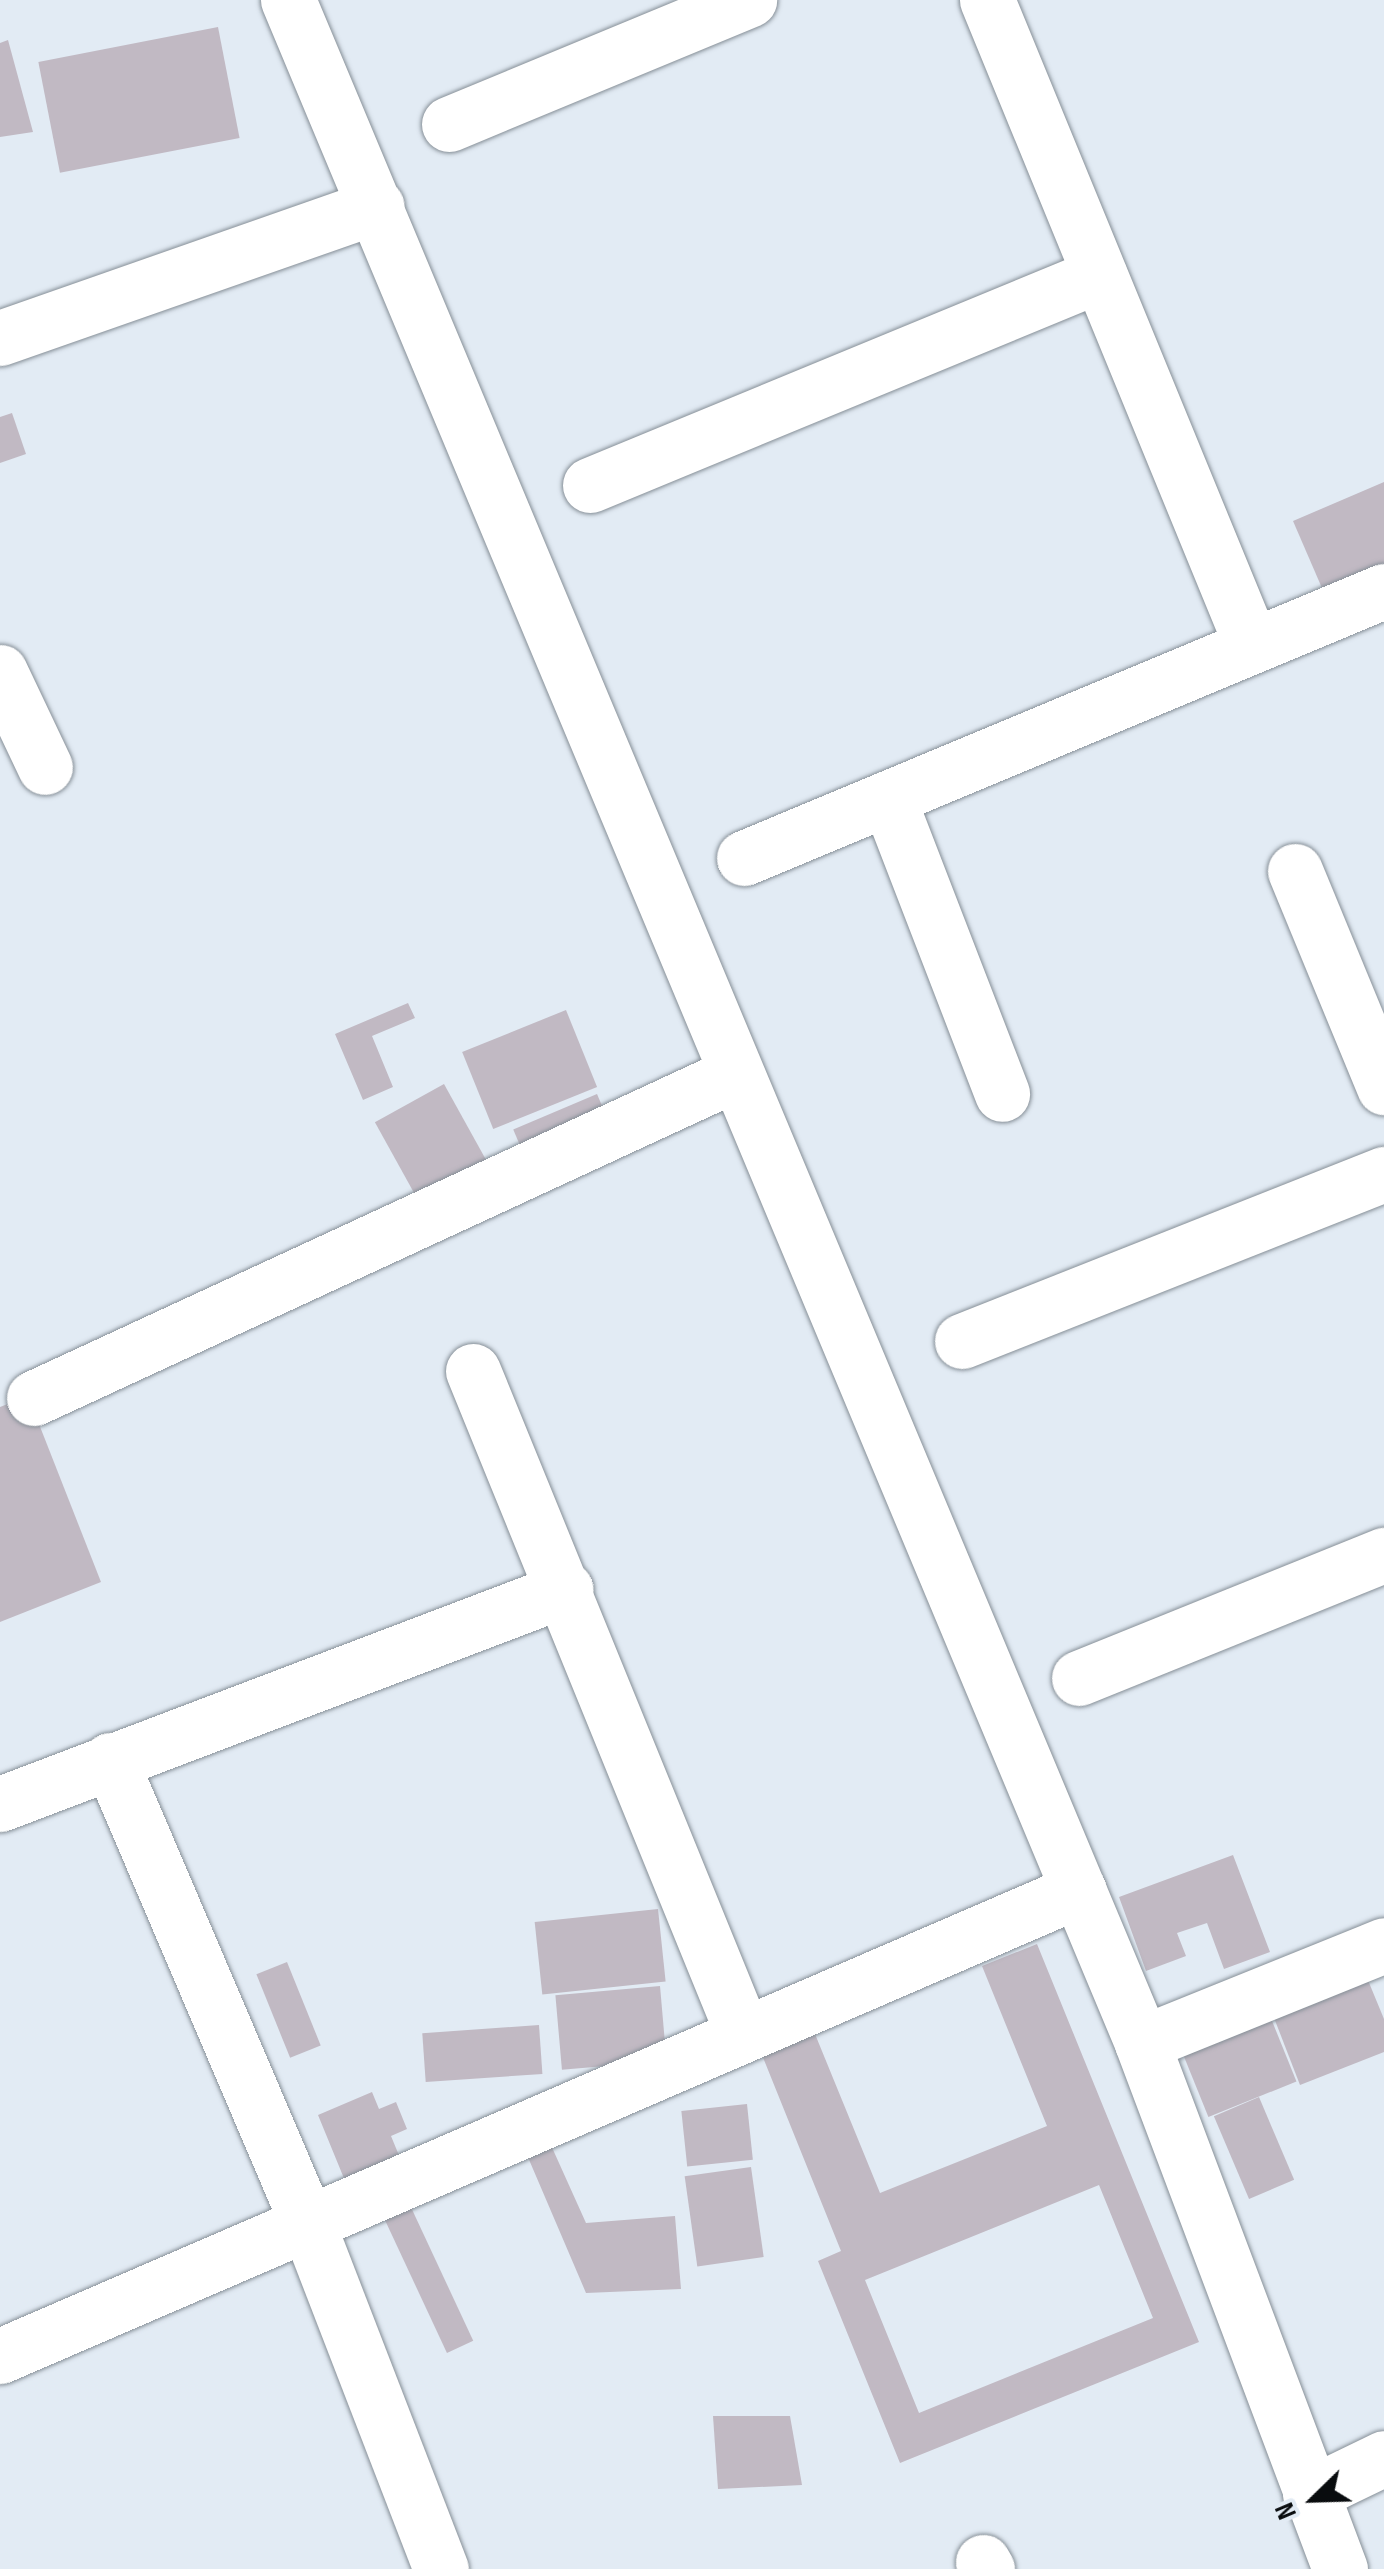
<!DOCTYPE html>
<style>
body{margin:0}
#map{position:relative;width:1384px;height:2569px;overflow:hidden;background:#e2ebf4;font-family:"Sofia Sans Condensed",sans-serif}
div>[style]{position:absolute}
.building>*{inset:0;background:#c1b9c3;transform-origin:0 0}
.roads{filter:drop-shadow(0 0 2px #868f97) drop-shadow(0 0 2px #868f97)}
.minor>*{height:55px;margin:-27.5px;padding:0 27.5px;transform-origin:27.5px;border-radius:27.5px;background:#fff}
span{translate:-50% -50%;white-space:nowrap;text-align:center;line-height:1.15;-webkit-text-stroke:8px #e2ebf4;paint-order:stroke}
.north{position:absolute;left:1264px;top:2449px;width:100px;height:100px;-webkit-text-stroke:8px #e2ebf4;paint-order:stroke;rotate:247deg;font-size:28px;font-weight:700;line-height:40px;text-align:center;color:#090c0e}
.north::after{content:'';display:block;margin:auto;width:35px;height:45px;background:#090c0e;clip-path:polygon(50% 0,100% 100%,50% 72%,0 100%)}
</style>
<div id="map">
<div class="building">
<i style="left:218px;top:27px;width:113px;height:183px;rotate:79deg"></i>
<i style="clip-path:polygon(8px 40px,33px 132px,0 137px,0 43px)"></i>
<i style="clip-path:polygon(12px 413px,26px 454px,0 463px,0 417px)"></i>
<i style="clip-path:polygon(1384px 482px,1384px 578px,1328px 602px,1293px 521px)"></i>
<i style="clip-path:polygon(408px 1003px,415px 1018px,372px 1036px,393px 1087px,363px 1100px,335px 1034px)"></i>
<i style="left:566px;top:1010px;width:83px;height:112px;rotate:68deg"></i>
<i style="left:444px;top:1084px;width:96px;height:79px;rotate:61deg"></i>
<i style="left:597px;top:1094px;width:28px;height:91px;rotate:67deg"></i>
<i style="clip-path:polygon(28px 1396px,101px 1582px,0 1622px,0 1407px)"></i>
<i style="clip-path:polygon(1233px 1855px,1270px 1952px,1224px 1969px,1207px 1923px,1177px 1933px,1186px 1956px,1146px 1971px,1119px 1897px)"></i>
<i style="left:658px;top:1909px;width:73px;height:124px;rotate:84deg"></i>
<i style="clip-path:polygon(evenodd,1037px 1944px,1199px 2342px,900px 2463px,818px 2261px,841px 2251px,762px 2055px,815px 2034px,880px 2193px,1047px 2126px,982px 1966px,1037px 1944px,1099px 2185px,1153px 2318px,919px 2413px,865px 2280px,1099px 2185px)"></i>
<i style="left:287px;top:1962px;width:90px;height:33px;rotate:68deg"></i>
<i style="clip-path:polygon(1365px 1973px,1384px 2019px,1384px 2052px,1300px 2085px,1271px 2010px)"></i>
<i style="left:660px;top:1986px;width:75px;height:105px;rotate:85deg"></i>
<i style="left:1268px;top:2011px;width:76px;height:95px;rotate:68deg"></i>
<i style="left:539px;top:2025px;width:49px;height:117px;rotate:86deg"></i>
<i style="clip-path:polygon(372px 2092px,379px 2109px,396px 2102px,407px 2129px,391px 2136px,405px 2170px,350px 2193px,318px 2115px)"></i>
<i style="left:1259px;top:2097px;width:90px;height:49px;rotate:67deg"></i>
<i style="left:747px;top:2104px;width:56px;height:66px;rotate:84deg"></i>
<i style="clip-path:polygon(550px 2143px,586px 2223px,675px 2216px,681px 2289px,586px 2293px,527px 2155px)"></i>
<i style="left:751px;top:2167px;width:91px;height:67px;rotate:82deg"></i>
<i style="left:409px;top:2203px;width:152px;height:29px;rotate:65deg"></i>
<i style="clip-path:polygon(713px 2416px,790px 2416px,802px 2485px,718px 2489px)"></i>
</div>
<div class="roads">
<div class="minor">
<i style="left:288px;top:0;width:2214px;rotate:67.31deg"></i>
<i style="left:1142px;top:2043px;width:562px;rotate:69.37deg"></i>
<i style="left:987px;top:0;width:698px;rotate:67.7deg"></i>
<i style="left:449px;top:124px;width:325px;rotate:-22.5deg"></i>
<i style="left:0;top:338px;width:399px;rotate:-19.3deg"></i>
<i style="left:590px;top:485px;width:551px;rotate:-22.42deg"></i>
<i style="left:0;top:672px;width:105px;rotate:64.7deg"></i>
<i style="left:888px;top:798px;width:317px;rotate:68.9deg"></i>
<i style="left:744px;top:858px;width:693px;rotate:-22.65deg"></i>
<i style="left:1295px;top:871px;width:234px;rotate:67.6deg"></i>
<i style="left:962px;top:1341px;width:454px;rotate:-21.6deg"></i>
<i style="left:473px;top:1371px;width:716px;rotate:67.84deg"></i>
<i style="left:34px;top:1398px;width:772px;rotate:-24.81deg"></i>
<i style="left:1079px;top:1678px;width:329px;rotate:-22deg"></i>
<i style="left:110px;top:1760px;width:502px;rotate:66.91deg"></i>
<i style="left:307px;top:2222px;width:372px;rotate:68.9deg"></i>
<i style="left:0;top:1804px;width:605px;rotate:-20.8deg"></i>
<i style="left:1142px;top:2043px;width:261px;rotate:-22deg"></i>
<i style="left:0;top:2356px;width:1175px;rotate:-23.36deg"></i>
<i style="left:1310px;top:2494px;width:82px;rotate:-25.9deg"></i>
<i style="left:983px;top:2562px;width:8px;rotate:60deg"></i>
</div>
</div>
<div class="north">N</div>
</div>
